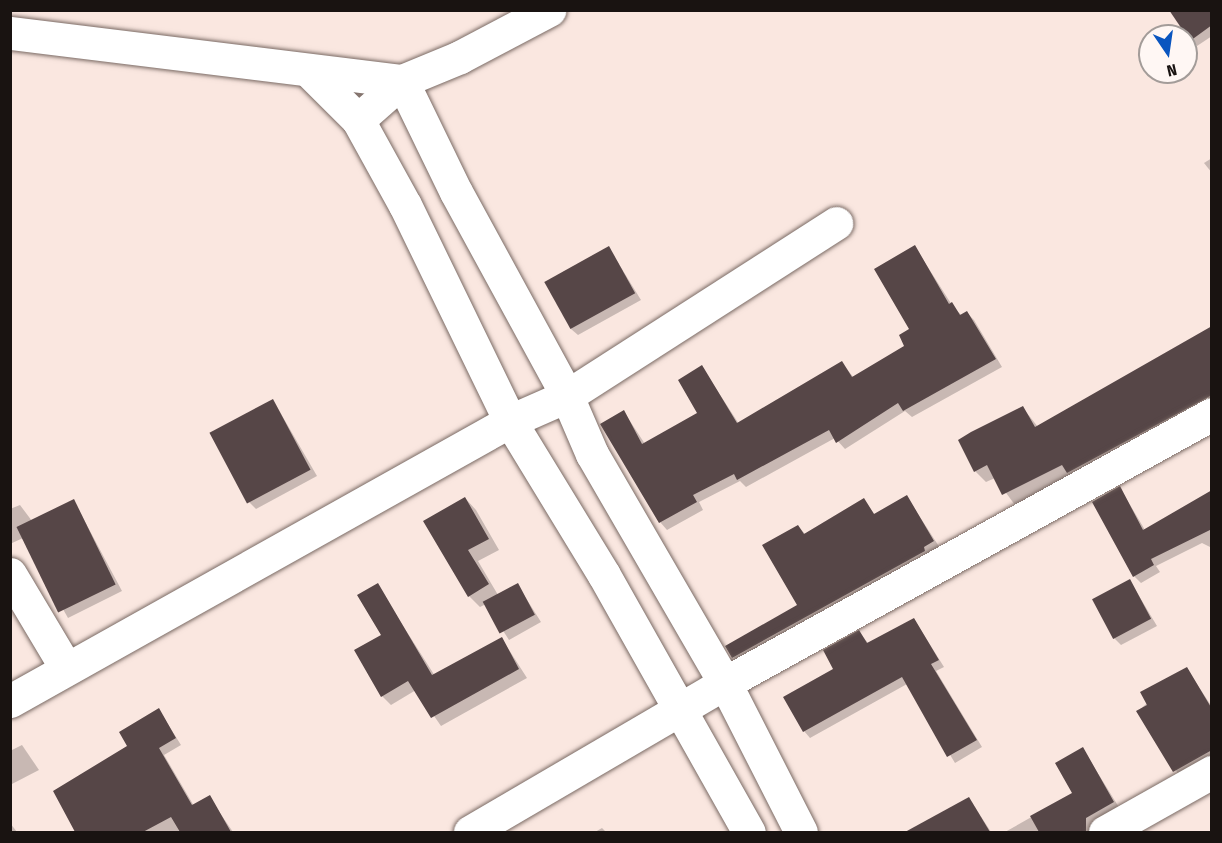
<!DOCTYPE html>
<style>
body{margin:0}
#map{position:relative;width:1222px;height:843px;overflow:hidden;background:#fae7e0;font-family:"Fira Sans Condensed",sans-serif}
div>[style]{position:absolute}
.shadow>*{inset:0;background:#0003}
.building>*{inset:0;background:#564647;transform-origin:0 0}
.roads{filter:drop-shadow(0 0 2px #7a6a64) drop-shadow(0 0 2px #7a6a64)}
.minor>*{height:33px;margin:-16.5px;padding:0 16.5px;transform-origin:16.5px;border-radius:16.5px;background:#fff}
span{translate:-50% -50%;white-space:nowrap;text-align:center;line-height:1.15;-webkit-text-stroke:6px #fff7f4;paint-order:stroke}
.frame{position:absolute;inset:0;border:12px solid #191311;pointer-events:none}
.north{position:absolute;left:1138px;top:24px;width:60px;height:60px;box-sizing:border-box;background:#fff7f4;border:2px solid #a39c99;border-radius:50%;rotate:167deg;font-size:16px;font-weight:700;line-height:24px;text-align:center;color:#191311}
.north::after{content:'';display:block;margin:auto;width:21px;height:27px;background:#0a55bf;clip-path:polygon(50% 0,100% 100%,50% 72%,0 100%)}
</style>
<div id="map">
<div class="shadow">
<i style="clip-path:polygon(1212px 10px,1212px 36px,1197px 46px,1191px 40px)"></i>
<i style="clip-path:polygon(1212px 158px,1212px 173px,1204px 163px)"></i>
<i style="clip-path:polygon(915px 247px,952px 305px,962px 316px,967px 313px,974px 320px,1002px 367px,912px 417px,905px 411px,845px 449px,835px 438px,746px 487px,740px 481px,699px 502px,703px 510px,667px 530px,660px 522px,624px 412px,645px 444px,699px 414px,702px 367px,739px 424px,842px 363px,854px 378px,906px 347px,911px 329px)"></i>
<i style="clip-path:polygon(609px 248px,641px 300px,578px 335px,571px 329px)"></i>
<i style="clip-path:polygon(1212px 327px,1212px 410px,1015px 505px,995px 478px,986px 482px,975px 471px,1023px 408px,1038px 427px)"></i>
<i style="clip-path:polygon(273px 400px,317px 476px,256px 509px,249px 502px)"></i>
<i style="clip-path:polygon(1120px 488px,1145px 530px,1212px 492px,1212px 548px,1202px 543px,1156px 566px,1160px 572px,1141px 583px,1134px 576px)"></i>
<i style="clip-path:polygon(907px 497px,940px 548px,740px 663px,733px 657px,799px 605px,798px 526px,805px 534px,864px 500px,875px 515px)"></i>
<i style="clip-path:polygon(465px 498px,476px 510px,499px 550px,478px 561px,498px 595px,517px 584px,541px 622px,509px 640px,486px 604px,480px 607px,469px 596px)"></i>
<i style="clip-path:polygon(74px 501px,122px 591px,68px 618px,23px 538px,10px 544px,10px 509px,20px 505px,32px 521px)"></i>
<i style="clip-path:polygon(1130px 581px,1157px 626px,1121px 645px,1114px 638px)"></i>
<i style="clip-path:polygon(377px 585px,435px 676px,502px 639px,527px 678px,441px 726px,416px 690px,391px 705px,382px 696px,383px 635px)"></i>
<i style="clip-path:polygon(914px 619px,944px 667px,936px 671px,982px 747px,955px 763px,907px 684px,810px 738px,804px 731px,859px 632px,868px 643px)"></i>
<i style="clip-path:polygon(1187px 669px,1212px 707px,1212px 760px,1181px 778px,1138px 711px)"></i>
<i style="clip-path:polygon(159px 710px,181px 745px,164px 755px,194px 806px,209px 797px,233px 832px,77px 832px,55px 792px,129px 747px)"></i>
<i style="clip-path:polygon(22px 745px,39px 770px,10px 785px,10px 751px)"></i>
<i style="clip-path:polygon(1083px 749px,1120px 809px,1093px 832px,1005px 832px,1074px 793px)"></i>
<i style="clip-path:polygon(969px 798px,991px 832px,940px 832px,933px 819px)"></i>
<i style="clip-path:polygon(10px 823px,17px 832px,10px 832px)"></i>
<i style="clip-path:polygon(602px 828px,606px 832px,595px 832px)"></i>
</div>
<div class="building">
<i style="clip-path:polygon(1169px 10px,1212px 10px,1212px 25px,1190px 41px)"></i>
<i style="clip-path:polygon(915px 245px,949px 304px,952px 302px,960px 315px,967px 311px,996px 359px,903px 411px,898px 403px,836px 443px,829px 430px,737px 480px,734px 474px,693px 495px,697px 502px,659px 523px,600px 424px,624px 410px,642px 444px,697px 413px,678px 380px,702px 365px,737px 423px,842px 361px,852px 377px,904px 346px,899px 335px,909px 329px,874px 269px)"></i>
<i style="left:609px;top:246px;width:54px;height:74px;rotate:61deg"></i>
<i style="clip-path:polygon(1212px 326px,1212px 395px,1067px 473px,1062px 465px,1002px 495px,987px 465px,974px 472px,958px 440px,971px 432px,1023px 406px,1035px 427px)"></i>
<i style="left:273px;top:399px;width:80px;height:72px;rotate:62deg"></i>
<i style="clip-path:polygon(1120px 486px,1143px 530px,1212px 490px,1212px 529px,1151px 559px,1154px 565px,1133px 577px,1092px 502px)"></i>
<i style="clip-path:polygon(907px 495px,934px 541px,924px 547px,925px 551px,732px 658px,725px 646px,797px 605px,762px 545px,798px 525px,804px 534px,864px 498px,874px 514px)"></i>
<i style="clip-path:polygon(465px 497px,489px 539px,468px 550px,489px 584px,468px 597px,423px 521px)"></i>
<i style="left:74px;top:499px;width:95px;height:64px;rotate:64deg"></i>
<i style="left:1130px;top:579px;width:45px;height:43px;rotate:62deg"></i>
<i style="clip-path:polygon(378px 583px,432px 675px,502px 637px,519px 669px,431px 718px,408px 681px,381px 697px,354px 650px,381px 635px,357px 595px)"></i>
<i style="left:518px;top:583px;width:36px;height:40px;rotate:62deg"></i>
<i style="clip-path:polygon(914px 618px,939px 660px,931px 664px,977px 740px,947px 757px,902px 677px,803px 732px,783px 697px,833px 669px,823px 650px,859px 630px,867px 643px)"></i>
<i style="clip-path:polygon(1187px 667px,1212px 709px,1212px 750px,1173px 772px,1136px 711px,1147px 705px,1140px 692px)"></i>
<i style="clip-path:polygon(159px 708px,176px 738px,159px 748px,192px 805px,210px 795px,231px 832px,180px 832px,171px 817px,143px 832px,75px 832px,53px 791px,127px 746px,119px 732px)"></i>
<i style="clip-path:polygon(1083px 747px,1114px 802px,1086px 818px,1086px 832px,1039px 832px,1030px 816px,1072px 793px,1055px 763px)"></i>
<i style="clip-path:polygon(969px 797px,990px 832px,905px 832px)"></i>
</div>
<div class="roads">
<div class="minor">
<i style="left:10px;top:33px;width:395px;rotate:7deg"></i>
<i style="left:402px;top:81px;width:123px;rotate:64.1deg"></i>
<i style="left:456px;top:192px;width:232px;rotate:61.4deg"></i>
<i style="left:567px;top:396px;width:63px;rotate:66.7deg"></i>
<i style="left:592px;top:454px;width:265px;rotate:59.9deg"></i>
<i style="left:725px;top:683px;width:167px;rotate:63deg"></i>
<i style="left:308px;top:70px;width:71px;rotate:45deg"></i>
<i style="left:358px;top:120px;width:97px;rotate:61.1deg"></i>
<i style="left:405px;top:205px;width:240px;rotate:64.1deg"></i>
<i style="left:510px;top:421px;width:180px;rotate:58.6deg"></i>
<i style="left:604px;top:575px;width:295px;rotate:60.6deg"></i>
<i style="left:358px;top:120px;width:59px;rotate:-41.6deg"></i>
<i style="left:402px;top:81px;width:63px;rotate:-22.5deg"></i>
<i style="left:460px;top:57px;width:101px;rotate:-27.8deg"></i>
<i style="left:10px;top:574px;width:109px;rotate:59.2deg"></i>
<i style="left:10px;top:701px;width:573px;rotate:-29.25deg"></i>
<i style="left:510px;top:421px;width:62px;rotate:-23.7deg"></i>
<i style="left:567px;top:396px;width:320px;rotate:-32.7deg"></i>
<i style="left:470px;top:832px;width:295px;rotate:-30.3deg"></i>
<i style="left:725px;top:683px;width:556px;rotate:-28.91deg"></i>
<i style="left:1105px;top:832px;width:123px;rotate:-29.3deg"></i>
</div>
</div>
<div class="frame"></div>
<div class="north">N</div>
</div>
